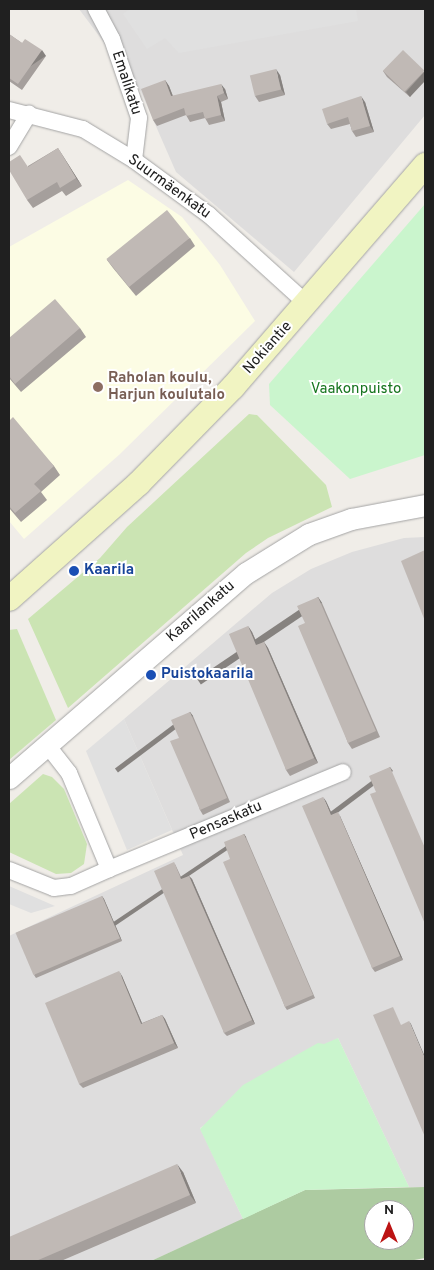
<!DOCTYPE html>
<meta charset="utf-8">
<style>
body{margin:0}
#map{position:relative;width:434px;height:1270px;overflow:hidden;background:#f0ede8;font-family:Overpass,sans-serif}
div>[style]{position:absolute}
.residential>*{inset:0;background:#dedddd}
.education>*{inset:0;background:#fcfce4}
.grass>*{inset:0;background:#cbe4b3}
.forest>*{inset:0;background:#adcba1}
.park>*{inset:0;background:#caf5cd}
.parking>*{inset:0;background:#e0e0e0}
.roads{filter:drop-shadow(0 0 1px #a4a4a4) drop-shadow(0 0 1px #a4a4a4)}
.minor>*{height:16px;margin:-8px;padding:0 8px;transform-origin:8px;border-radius:8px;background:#fff}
.tertiary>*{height:21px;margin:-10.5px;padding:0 10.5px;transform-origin:10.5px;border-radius:10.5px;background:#fff}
.secondary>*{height:24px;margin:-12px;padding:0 12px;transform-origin:12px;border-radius:12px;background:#f1f4c2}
.wall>*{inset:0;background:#a59f9c}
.shaded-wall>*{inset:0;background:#86827f;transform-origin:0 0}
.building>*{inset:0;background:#c0b9b5;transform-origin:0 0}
.dots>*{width:14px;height:14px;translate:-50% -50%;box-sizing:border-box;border:2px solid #fff;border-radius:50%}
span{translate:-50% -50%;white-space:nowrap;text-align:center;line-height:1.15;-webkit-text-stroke:4px #fff;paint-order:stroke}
.street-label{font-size:15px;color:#202020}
.education-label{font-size:15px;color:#785e54;font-weight:700}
.left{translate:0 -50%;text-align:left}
.park-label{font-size:15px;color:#17751f}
.transit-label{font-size:15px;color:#164399;font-weight:700}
.frame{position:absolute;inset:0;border:10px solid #202020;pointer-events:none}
.north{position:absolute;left:364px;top:1200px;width:50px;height:50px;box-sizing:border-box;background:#fff;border:1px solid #a6a6a6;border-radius:50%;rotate:0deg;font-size:14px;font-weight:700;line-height:20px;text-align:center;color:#202020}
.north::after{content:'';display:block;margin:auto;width:18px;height:22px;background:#bc1414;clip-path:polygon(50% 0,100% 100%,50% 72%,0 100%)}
</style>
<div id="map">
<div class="residential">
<i style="clip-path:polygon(79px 9px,425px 9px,425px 115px,294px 272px,176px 172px,141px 92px)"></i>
<i style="clip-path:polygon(425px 537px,425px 1187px,409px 1187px,338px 1038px,200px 1128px,243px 1219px,151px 1261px,9px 1261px,9px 936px,183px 855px,124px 719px,272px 593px,311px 569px,352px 552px,404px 538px)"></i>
</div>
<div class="education">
<i style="clip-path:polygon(128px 180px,182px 217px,220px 265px,255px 321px,120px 454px,24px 539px,9px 521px,9px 247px)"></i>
</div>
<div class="grass">
<i style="clip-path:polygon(249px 414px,257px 415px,326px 485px,332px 507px,268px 538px,246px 553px,68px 708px,28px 619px,100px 558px,127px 527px)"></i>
<i style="clip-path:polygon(17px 629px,56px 720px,9px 760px,9px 630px)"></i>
<i style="clip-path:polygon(43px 774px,52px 777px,64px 789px,87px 844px,84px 864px,71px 873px,56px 874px,9px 852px,9px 804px)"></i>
</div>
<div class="forest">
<i style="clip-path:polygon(evenodd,425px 1187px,425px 1258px,409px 1261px,151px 1261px,305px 1190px,425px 1187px,374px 1210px,404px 1210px,404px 1240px,374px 1240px,374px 1210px)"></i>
</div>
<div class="park">
<i style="clip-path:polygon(425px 204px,425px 455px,350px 479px,270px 405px,269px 384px)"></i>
<i style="clip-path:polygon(338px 1038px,409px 1187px,305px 1190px,243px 1219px,200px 1129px,243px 1085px,318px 1043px,324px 1044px)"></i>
</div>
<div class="parking">
<i style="clip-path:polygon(130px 9px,356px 9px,358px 21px,179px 53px,165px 38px,147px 49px,123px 14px)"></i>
<i style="clip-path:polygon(124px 719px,172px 830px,127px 850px,86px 751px)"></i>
<i style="clip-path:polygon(9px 886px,55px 906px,31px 913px,9px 904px)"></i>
</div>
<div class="roads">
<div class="minor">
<i style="left:96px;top:9px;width:34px;rotate:62deg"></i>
<i style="left:112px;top:39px;width:83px;rotate:71.1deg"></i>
<i style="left:139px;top:118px;width:42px;rotate:96.8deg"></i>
<i style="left:9px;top:110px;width:76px;rotate:14.4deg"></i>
<i style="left:83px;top:129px;width:60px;rotate:31.3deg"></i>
<i style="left:134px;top:160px;width:93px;rotate:36.3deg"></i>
<i style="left:209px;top:215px;width:132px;rotate:42.2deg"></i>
<i style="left:9px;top:147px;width:39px;rotate:-59deg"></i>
<i style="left:109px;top:869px;width:253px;rotate:-22.5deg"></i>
<i style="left:9px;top:870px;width:48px;rotate:21.8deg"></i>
<i style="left:54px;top:888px;width:17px;rotate:-7deg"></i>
<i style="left:71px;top:886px;width:42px;rotate:-24.1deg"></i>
<i style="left:109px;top:869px;width:104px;rotate:-112.6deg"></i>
<i style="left:69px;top:773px;width:36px;rotate:-128deg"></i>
</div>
<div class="tertiary">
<i style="left:9px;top:778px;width:313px;rotate:-40.9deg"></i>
<i style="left:246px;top:573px;width:74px;rotate:-31.8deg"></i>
<i style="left:309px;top:534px;width:45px;rotate:-19.7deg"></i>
<i style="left:351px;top:519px;width:75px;rotate:-10.7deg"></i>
</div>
<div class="secondary">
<i style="left:9px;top:599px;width:174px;rotate:-41.7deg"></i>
<i style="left:139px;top:483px;width:134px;rotate:-45.6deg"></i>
<i style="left:233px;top:387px;width:294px;rotate:-49.1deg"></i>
</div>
</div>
<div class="wall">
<i style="clip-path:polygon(9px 34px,22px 43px,46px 56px,22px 90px,9px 81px)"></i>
<i style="clip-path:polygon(383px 71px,425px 72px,410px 97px,387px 77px)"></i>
<i style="clip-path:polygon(280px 75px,285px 95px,259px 102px,255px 96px)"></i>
<i style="clip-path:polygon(165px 80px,169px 86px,173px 96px,225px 89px,228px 99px,221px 102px,225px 121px,209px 125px,205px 118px,190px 122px,186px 115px,157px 126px,153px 120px)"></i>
<i style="clip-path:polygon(365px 102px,374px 132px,356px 137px,352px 131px,350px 124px,331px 129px,327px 124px)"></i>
<i style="clip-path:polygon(58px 148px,82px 186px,66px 196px,62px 191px,33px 208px,27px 200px,28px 166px)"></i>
<i style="clip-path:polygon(190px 238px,195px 246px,136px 296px,113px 268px,107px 260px)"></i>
<i style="clip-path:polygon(80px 328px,86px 337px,21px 392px,9px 378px,9px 349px,10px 348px,9px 347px,9px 338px)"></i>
<i style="clip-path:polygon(9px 421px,54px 466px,60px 475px,41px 492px,47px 500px,21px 522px,9px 508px)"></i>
<i style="clip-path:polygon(318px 597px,322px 603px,380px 737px,352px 749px,348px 743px,305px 623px)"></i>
<i style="clip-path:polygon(248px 626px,252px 632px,258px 645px,264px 642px,268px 648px,318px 763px,290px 776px,286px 770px)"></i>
<i style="clip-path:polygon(190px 712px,193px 716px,230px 802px,203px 815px,200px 810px,179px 738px)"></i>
<i style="clip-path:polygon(326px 801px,332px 814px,340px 816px,403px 960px,375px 972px,372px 968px)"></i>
<i style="clip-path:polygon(244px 834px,246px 837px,315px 998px,287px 1010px,285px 1007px,230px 859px)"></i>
<i style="clip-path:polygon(174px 862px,176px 866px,182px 879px,189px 876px,192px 879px,255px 1024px,227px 1036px,224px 1033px)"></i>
<i style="clip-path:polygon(102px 896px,104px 899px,122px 941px,36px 978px,34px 975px)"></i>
<i style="clip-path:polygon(122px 976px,142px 1023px,162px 1015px,165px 1019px,178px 1048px,83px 1088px,79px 1084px)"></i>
<i style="clip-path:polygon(183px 1172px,196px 1203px,61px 1261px,9px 1261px)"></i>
</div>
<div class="shaded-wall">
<i style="left:42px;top:50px;width:7px;height:42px;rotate:56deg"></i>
<i style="clip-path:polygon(276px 69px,280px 75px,285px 95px,281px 89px)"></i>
<i style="clip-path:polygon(425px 71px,425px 81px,410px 97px,406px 92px)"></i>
<i style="clip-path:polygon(165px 80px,169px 86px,175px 102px,171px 96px)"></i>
<i style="clip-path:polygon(221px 84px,225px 89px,228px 99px,224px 93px)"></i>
<i style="clip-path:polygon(217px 96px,221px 102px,225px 121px,221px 115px)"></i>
<i style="clip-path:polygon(361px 96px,365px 102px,374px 132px,370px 126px)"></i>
<i style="clip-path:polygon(58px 148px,63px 156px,82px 186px,76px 178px)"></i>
<i style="left:318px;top:597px;width:7px;height:146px;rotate:56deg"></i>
<i style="clip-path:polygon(248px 626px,252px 632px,260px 651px,256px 645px)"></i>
<i style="clip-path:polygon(264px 642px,268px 648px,318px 763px,314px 758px)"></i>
<i style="left:190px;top:712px;width:5px;height:94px;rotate:53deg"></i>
<i style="left:390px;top:767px;width:5px;height:88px;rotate:53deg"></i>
<i style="clip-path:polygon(323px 797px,326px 801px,334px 819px,331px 815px)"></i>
<i style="clip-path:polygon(338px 812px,340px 816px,403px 960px,400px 956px)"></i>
<i style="left:244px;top:834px;width:4px;height:175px;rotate:56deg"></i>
<i style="clip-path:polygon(189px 876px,192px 879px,255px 1024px,252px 1020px)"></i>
<i style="clip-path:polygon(102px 896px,104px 899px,122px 941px,120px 938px)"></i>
<i style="clip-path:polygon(119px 971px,122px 976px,144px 1028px,141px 1024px)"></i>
<i style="clip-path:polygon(162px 1015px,165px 1019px,178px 1048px,174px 1043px)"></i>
<i style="clip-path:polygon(409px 1021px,411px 1024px,425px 1057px,425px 1059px)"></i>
<i style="clip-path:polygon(177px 1164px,183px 1172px,196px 1203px,190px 1195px)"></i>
</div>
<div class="building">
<i style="clip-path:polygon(9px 34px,22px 43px,25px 39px,42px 50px,18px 84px,9px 78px)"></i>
<i style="left:403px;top:50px;width:30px;height:29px;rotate:44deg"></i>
<i style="left:276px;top:69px;width:21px;height:27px;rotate:76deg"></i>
<i style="clip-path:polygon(165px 80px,171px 96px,221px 84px,224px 93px,217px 96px,221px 115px,205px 119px,203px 112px,186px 116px,184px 108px,153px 120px,141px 89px)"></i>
<i style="clip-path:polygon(361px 96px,370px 126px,352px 131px,348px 117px,327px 124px,322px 109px)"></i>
<i style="clip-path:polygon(58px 148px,76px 178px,60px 188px,57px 182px,27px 200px,9px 170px,9px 162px,20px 155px,28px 167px)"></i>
<i style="left:167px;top:210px;width:36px;height:78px;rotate:51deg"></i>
<i style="clip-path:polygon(55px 299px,80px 328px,15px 384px,9px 376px,9px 349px,10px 347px,9px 346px,9px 338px)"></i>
<i style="clip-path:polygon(13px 417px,54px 466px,34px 484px,41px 491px,15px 513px,9px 506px,9px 421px)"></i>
<i style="clip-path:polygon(425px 550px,425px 621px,401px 561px)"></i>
<i style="clip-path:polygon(318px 597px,376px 731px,348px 743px,298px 626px,305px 623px,297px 606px)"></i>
<i style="clip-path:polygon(248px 626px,256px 645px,264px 642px,314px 758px,286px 770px,229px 634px)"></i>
<i style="clip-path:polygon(190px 712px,227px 798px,200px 810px,170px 741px,179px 738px,171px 720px)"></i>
<i style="clip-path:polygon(390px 767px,425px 848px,425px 924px,370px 794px,376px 792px,369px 776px)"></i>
<i style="clip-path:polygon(323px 797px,331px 815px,338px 812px,400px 956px,372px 968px,302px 806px)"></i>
<i style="clip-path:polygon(244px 834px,313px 995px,285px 1007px,223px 862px,230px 859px,224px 842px)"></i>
<i style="clip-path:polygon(174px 862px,181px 879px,189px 876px,252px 1020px,224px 1033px,154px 871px)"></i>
<i style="left:102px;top:896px;width:46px;height:94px;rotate:67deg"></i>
<i style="clip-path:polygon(119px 971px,141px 1024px,162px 1015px,174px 1043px,79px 1084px,45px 1003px)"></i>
<i style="clip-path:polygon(393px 1007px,401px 1025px,409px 1021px,425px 1059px,425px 1137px,373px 1015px)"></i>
<i style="clip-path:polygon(177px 1164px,190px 1195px,36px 1261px,9px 1261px,9px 1237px)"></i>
</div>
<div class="dots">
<i style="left:98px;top:387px;background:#8d6e63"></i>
<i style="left:74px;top:571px;background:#1a4fb4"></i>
<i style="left:151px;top:675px;background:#1a4fb4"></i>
</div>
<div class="street-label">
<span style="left:126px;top:83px;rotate:72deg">Emalikatu</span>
<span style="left:169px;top:187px;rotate:36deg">Suurmäenkatu</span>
<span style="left:268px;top:348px;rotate:-48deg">Nokiantie</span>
<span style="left:201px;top:612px;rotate:-41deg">Kaarilankatu</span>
<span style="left:226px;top:821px;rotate:-23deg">Pensaskatu</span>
</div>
<div class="education-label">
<span class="left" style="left:108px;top:387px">Raholan koulu,<br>Harjun koulutalo</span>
</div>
<div class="park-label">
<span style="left:356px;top:390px">Vaakonpuisto</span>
</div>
<div class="transit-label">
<span class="left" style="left:84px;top:571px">Kaarila</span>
<span class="left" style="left:161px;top:675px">Puistokaarila</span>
</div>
<div class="frame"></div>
<div class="north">N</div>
</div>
